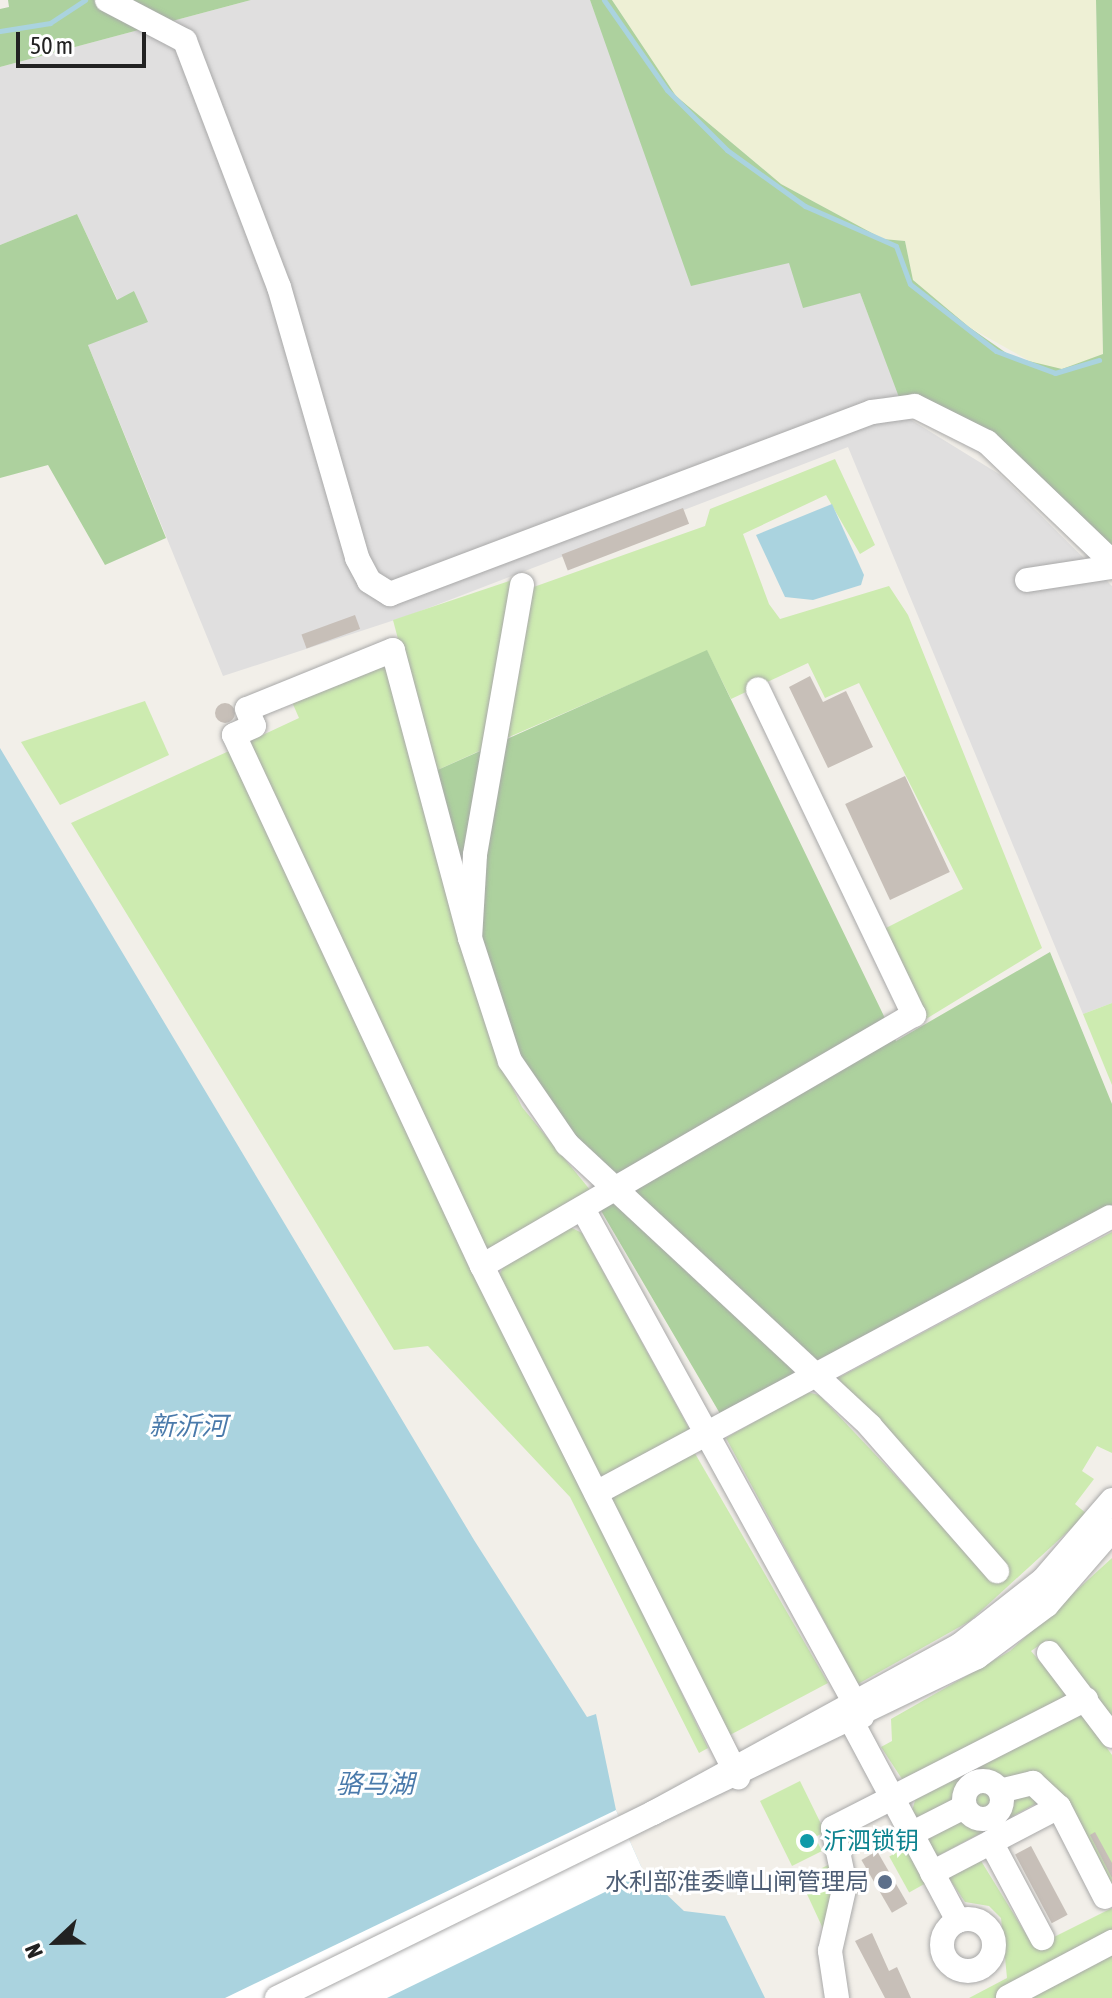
<!DOCTYPE html>
<meta charset="utf-8">
<style>
body{margin:0}
#map{position:relative;width:1112px;height:1998px;overflow:hidden;background:#f2efe9;font-family:"Asap Condensed","Noto Sans SC",sans-serif}
div>[style]{position:absolute}
.residential>*{inset:0;background:#e0dfdf}
.farmland>*{inset:0;background:#eef0d5}
.grass>*{inset:0;background:#cdebb0;transform-origin:0 0}
.forest>*{inset:0;background:#add19e}
.water>*{inset:0;background:#aad3df}
.pier>*{inset:0;background:#fff}
.stream>*{height:5px;margin:-2.5px;padding:0 2.5px;transform-origin:2.5px;border-radius:2.5px;background:#aad3df}
.building>*{inset:0;background:#c7bfb8;transform-origin:0 0}
.round{border-radius:50%}
.roads{filter:drop-shadow(0 0 2px #a9a9a9) drop-shadow(0 0 2px #a9a9a9)}
.minor>*{height:24px;margin:-12px;padding:0 12px;transform-origin:12px;border-radius:12px;background:#fff}
.minor>.ring{margin:-12px;padding:0;box-sizing:content-box;background:none;border:24px solid #fff;border-radius:50%}
.dots>*{width:22px;height:22px;translate:-50% -50%;box-sizing:border-box;border:4px solid #fff;border-radius:50%}
span{translate:-50% -50%;white-space:nowrap;text-align:center;line-height:1.15;-webkit-text-stroke:6px #fff;paint-order:stroke}
.culture-label{font-size:24px;color:#0d838f}
.left{translate:0 -50%;text-align:left}
.service-label{font-size:24px;color:#4e5e75}
.right{translate:-100% -50%;text-align:right}
.water-label{font-size:26px;color:#4a7aab;font-style:italic}
.north{position:absolute;left:16px;top:1902px;width:80px;height:80px;-webkit-text-stroke:6px #fff;paint-order:stroke;rotate:248deg;font-size:22px;font-weight:700;line-height:32px;text-align:center;color:#222}
.north::after{content:'';display:block;margin:auto;width:28px;height:36px;background:#222;clip-path:polygon(50% 0,100% 100%,50% 72%,0 100%)}
.scale{position:absolute;left:16px;top:32px;width:130px;height:36px;box-sizing:border-box;border:4px solid #222;border-top:0;padding-left:10px;font-size:24px;line-height:28px;white-space:nowrap;color:#222;-webkit-text-stroke:6px #fff;paint-order:stroke}
</style>
<div id="map">
<div class="residential">
<i style="clip-path:polygon(251px 0,590px 0,608px 48px,790px 263px,860px 293px,908px 418px,999px 474px,1112px 586px,1112px 1003px,1083px 1014px,848px 447px,413px 614px,223px 676px,88px 345px,135px 291px,118px 301px,77px 214px,0 245px,0 67px)"></i>
</div>
<div class="farmland">
<i style="clip-path:polygon(612px 0,1096px 0,1103px 355px,1062px 369px,1040px 367px,969px 327px,913px 280px,905px 241px,883px 239px,781px 184px,676px 96px)"></i>
</div>
<div class="grass">
<i style="clip-path:polygon(835px 459px,875px 545px,860px 554px,826px 495px,743px 534px,769px 604px,780px 619px,889px 586px,908px 615px,1042px 948px,926px 1019px,882px 930px,963px 889px,859px 683px,825px 698px,808px 663px,731px 699px,707px 651px,502px 740px,528px 589px,705px 526px,710px 509px)"></i>
<i style="clip-path:polygon(512px 580px,486px 748px,433px 772px,393px 620px)"></i>
<i style="clip-path:polygon(380px 663px,389px 669px,498px 1058px,522px 1107px,591px 1191px,486px 1252px,243px 744px,299px 718px,292px 702px)"></i>
<i style="clip-path:polygon(145px 701px,169px 755px,60px 805px,21px 742px)"></i>
<i style="clip-path:polygon(229px 751px,708px 1748px,699px 1753px,570px 1497px,428px 1346px,394px 1350px,71px 823px)"></i>
<i style="clip-path:polygon(1112px 1003px,1112px 1085px,1083px 1014px)"></i>
<i style="clip-path:polygon(570px 1227px,582px 1233px,691px 1432px,600px 1478px,497px 1280px,505px 1263px)"></i>
<i style="clip-path:polygon(1112px 1232px,1112px 1453px,1097px 1446px,1082px 1471px,1094px 1479px,1075px 1504px,1087px 1514px,970px 1621px,858px 1684px,726px 1438px,807px 1392px,819px 1395px,998px 1584px,1006px 1577px,838px 1378px)"></i>
<i style="clip-path:polygon(693px 1450px,828px 1683px,730px 1735px,612px 1515px,612px 1498px)"></i>
<i style="clip-path:polygon(1112px 1558px,1112px 1721px,1047px 1640px,1031px 1651px,1070px 1697px,902px 1779px,881px 1747px,892px 1741px,891px 1719px,1010px 1651px)"></i>
<i style="clip-path:polygon(1082px 1713px,1112px 1755px,1112px 1900px,1056px 1793px,932px 1859px,910px 1818px,916px 1797px)"></i>
<i style="clip-path:polygon(800px 1781px,825px 1832px,815px 1837px,822px 1851px,792px 1866px,760px 1801px)"></i>
<i style="left:912px;top:1844px;width:41px;height:26px;rotate:61deg"></i>
<i style="clip-path:polygon(978px 1856px,1034px 1947px,1112px 1908px,1112px 1998px,969px 1998px,1007px 1978px,1001px 1918px,989px 1906px,965px 1902px,949px 1878px)"></i>
<i style="clip-path:polygon(830px 1864px,841px 1886px,825px 1933px,800px 1879px)"></i>
</div>
<div class="forest">
<i style="clip-path:polygon(8px 0,251px 0,0 67px,0 9px,9px 7px)"></i>
<i style="clip-path:polygon(590px 0,612px 0,676px 96px,781px 184px,883px 239px,905px 241px,913px 280px,969px 327px,1012px 357px,1062px 369px,1103px 354px,1096px 0,1112px 0,1112px 549px,1002px 441px,900px 400px,860px 293px,803px 308px,789px 263px,691px 286px)"></i>
<i style="clip-path:polygon(77px 214px,117px 300px,134px 291px,148px 322px,88px 345px,166px 538px,105px 565px,48px 465px,0 478px,0 245px)"></i>
<i style="clip-path:polygon(707px 650px,896px 1041px,1050px 952px,1112px 1104px,1112px 1210px,722px 1417px,600px 1209px,590px 1156px,514px 1047px,433px 772px)"></i>
</div>
<div class="water">
<i style="clip-path:polygon(832px 504px,864px 575px,861px 585px,813px 600px,785px 597px,756px 535px)"></i>
<i style="clip-path:polygon(0 748px,474px 1540px,587px 1717px,596px 1714px,616px 1810px,644px 1873px,684px 1911px,725px 1916px,765px 1998px,0 1998px)"></i>
</div>
<div class="pier">
<i style="clip-path:polygon(616px 1810px,644px 1873px,387px 1998px,225px 1998px)"></i>
</div>
<div class="stream">
<i style="left:604px;top:0;width:110px;rotate:55deg"></i>
<i style="left:667px;top:90px;width:85px;rotate:45deg"></i>
<i style="left:727px;top:150px;width:96px;rotate:35.7deg"></i>
<i style="left:805px;top:206px;width:99px;rotate:23.7deg"></i>
<i style="left:896px;top:246px;width:40px;rotate:69.8deg"></i>
<i style="left:910px;top:284px;width:109px;rotate:37.9deg"></i>
<i style="left:996px;top:351px;width:63px;rotate:20.4deg"></i>
<i style="left:1055px;top:373px;width:46px;rotate:-16.5deg"></i>
<i style="left:0;top:31px;width:51px;rotate:-9.1deg"></i>
<i style="left:50px;top:23px;width:42px;rotate:-33.3deg"></i>
</div>
<div class="building">
<i style="left:683px;top:508px;width:17px;height:130px;rotate:69deg"></i>
<i style="left:355px;top:615px;width:15px;height:57px;rotate:70deg"></i>
<i style="clip-path:polygon(810px 676px,823px 702px,846px 691px,873px 747px,828px 768px,789px 687px)"></i>
<i class="round" style="left:215px;top:703px;width:20px;height:20px"></i>
<i style="left:905px;top:776px;width:106px;height:66px;rotate:65deg"></i>
<i style="clip-path:polygon(1095px 1832px,1112px 1863px,1112px 1878px,1090px 1835px)"></i>
<i style="left:1031px;top:1846px;width:78px;height:18px;rotate:62deg"></i>
<i style="left:877px;top:1851px;width:61px;height:18px;rotate:60deg"></i>
<i style="clip-path:polygon(872px 1933px,889px 1971px,897px 1967px,911px 1998px,885px 1998px,855px 1941px)"></i>
</div>
<div class="roads">
<div class="minor">
<i style="left:107px;top:0;width:88px;rotate:27.7deg"></i>
<i style="left:185px;top:41px;width:263px;rotate:69.1deg"></i>
<i style="left:279px;top:287px;width:282px;rotate:73.9deg"></i>
<i style="left:357px;top:558px;width:26px;rotate:62deg"></i>
<i style="left:369px;top:581px;width:25px;rotate:32deg"></i>
<i style="left:390px;top:594px;width:515px;rotate:-20.69deg"></i>
<i style="left:872px;top:412px;width:43px;rotate:-7.9deg"></i>
<i style="left:915px;top:406px;width:80px;rotate:26.6deg"></i>
<i style="left:987px;top:442px;width:173px;rotate:43.8deg"></i>
<i style="left:1027px;top:580px;width:86px;rotate:-8.7deg"></i>
<i style="left:522px;top:585px;width:274px;rotate:99.9deg"></i>
<i style="left:475px;top:855px;width:83px;rotate:93.4deg"></i>
<i style="left:470px;top:938px;width:129px;rotate:72deg"></i>
<i style="left:510px;top:1061px;width:101px;rotate:55.5deg"></i>
<i style="left:567px;top:1144px;width:414px;rotate:42.9deg"></i>
<i style="left:870px;top:1426px;width:193px;rotate:48.8deg"></i>
<i style="left:470px;top:938px;width:298px;rotate:-105deg"></i>
<i style="left:393px;top:650px;width:157px;rotate:158deg"></i>
<i style="left:247px;top:709px;width:18px;rotate:68deg"></i>
<i style="left:254px;top:726px;width:22px;rotate:156deg"></i>
<i style="left:234px;top:735px;width:586px;rotate:64.97deg"></i>
<i style="left:482px;top:1266px;width:572px;rotate:63.39deg"></i>
<i style="left:583px;top:1209px;width:579px;rotate:61.18deg"></i>
<i style="left:482px;top:1266px;width:500px;rotate:-30.2deg"></i>
<i style="left:914px;top:1015px;width:361px;rotate:-115.6deg"></i>
<i style="left:596px;top:1493px;width:583px;rotate:-28.23deg"></i>
<i style="left:1112px;top:1500px;width:106px;rotate:130.8deg"></i>
<i style="left:1043px;top:1580px;width:105px;rotate:141.9deg"></i>
<i style="left:960px;top:1645px;width:350px;rotate:151.3deg"></i>
<i style="left:653px;top:1813px;width:360px;rotate:-25.7deg"></i>
<i style="left:977px;top:1657px;width:87px;rotate:-36.6deg"></i>
<i style="left:1047px;top:1605px;width:99px;rotate:-49.1deg"></i>
<i style="left:1049px;top:1653px;width:104px;rotate:52.8deg"></i>
<i style="left:846px;top:1711px;width:238px;rotate:61.9deg"></i>
<i class="ring" style="left:964px;top:1781px;width:14px;height:14px"></i>
<i style="left:1000px;top:1791px;width:34px;rotate:-14deg"></i>
<i style="left:1033px;top:1783px;width:35px;rotate:43deg"></i>
<i style="left:911px;top:1834px;width:59px;rotate:-27deg"></i>
<i style="left:991px;top:1842px;width:109px;rotate:62deg"></i>
<i style="left:932px;top:1873px;width:143px;rotate:-27.5deg"></i>
<i style="left:1059px;top:1807px;width:101px;rotate:62.9deg"></i>
<i class="ring" style="left:942px;top:1919px;width:28px;height:28px"></i>
<i style="left:1008px;top:1997px;width:118px;rotate:-27.9deg"></i>
<i style="left:277px;top:1998px;width:419px;rotate:-26.2deg"></i>
<i style="left:837px;top:1998px;width:48px;rotate:-98.5deg"></i>
<i style="left:830px;top:1951px;width:68px;rotate:-77.2deg"></i>
<i style="left:845px;top:1885px;width:58px;rotate:-101.9deg"></i>
<i style="left:833px;top:1828px;width:284px;rotate:-27deg"></i>
</div>
</div>
<div class="dots">
<i style="left:807px;top:1841px;background:#0f9aa8"></i>
<i style="left:885px;top:1882px;background:#5c6f8a"></i>
</div>
<div class="culture-label">
<span class="left" style="left:823px;top:1841px">沂泗锁钥</span>
</div>
<div class="service-label">
<span class="right" style="left:869px;top:1882px">水利部淮委嶂山闸管理局</span>
</div>
<div class="water-label">
<span style="left:188px;top:1427px">新沂河</span>
<span style="left:375px;top:1785px">骆马湖</span>
</div>
<div class="north">N</div>
<div class="scale">50 m</div>
</div>
